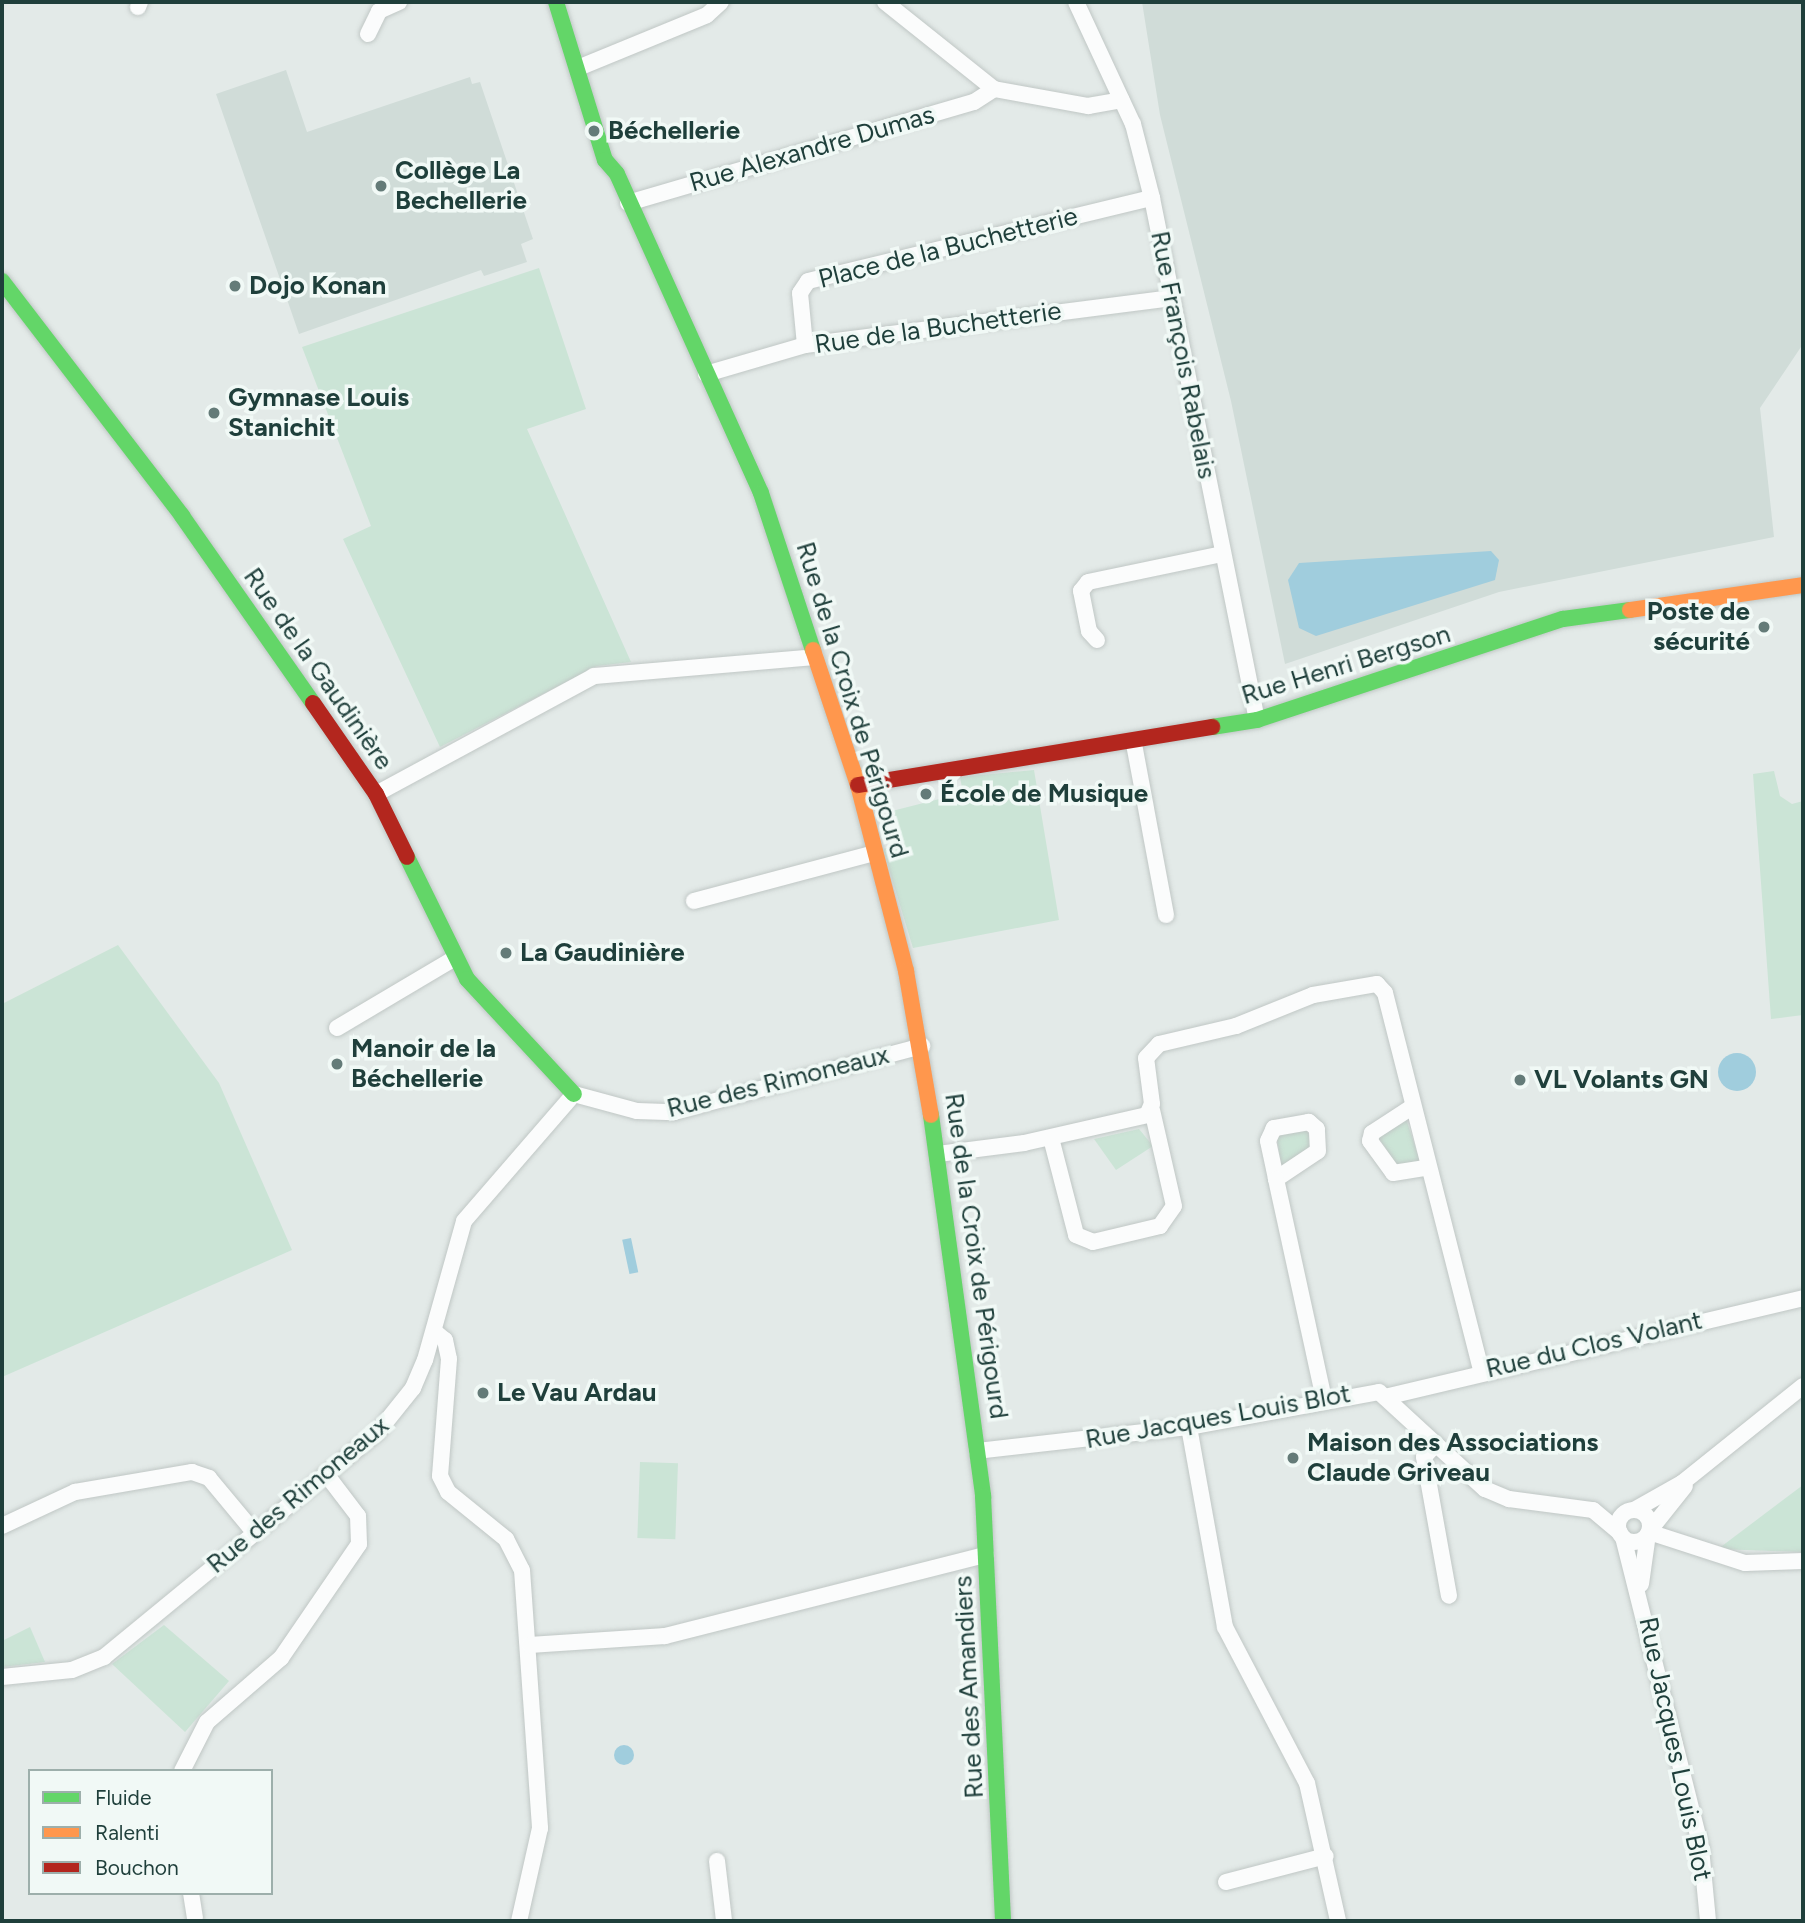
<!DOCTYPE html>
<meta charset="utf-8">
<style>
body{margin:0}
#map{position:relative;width:1805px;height:1923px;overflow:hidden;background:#e3eae8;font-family:Figtree,sans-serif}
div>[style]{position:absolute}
.built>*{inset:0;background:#d0dcd8}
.green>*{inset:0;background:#cbe4d6;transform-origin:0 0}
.water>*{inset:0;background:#a0cddd;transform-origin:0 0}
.round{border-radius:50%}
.roads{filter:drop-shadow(0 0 2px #c0c7c5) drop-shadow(0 0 2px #c0c7c5)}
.street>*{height:16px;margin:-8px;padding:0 8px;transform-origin:8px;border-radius:8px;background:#fbfcfc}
.street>.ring{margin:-8px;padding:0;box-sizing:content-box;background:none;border:16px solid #fbfcfc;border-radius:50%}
.fast>*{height:16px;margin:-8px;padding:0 8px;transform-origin:8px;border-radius:8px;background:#63d668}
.slow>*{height:16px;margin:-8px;padding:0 8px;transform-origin:8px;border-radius:8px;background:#ff974d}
.jam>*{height:16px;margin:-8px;padding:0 8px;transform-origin:8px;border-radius:8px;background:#b3261e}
.dots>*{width:19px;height:19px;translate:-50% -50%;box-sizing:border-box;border:4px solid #f1f9f6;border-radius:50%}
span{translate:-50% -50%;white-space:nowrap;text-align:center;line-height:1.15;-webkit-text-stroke:7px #f1f9f6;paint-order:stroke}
.poi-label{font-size:26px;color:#1f3f3b;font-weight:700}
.left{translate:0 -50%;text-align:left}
.right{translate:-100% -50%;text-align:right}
.street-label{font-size:26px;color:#1f3f3b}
.frame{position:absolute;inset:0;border:4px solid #1f3f3b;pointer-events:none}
.legend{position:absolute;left:28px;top:1769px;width:245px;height:126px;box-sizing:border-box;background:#f1f9f6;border:2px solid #9dafab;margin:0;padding:9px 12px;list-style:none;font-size:21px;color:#1f3f3b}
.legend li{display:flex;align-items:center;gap:14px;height:35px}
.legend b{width:35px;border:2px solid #9dafab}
</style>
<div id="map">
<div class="built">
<i style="clip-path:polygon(1142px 2px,1803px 2px,1803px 344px,1760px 408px,1774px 537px,1499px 592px,1285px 664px,1231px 401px,1160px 115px)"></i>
<i style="clip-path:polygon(286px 70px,307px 132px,470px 77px,472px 84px,480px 82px,533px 239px,521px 244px,527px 262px,484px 276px,481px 270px,299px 334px,216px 94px)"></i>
</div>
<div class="green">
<i style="clip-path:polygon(539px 268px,586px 409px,527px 429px,631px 662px,597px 666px,440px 747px,343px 539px,371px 526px,302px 347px)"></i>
<i style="clip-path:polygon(1034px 770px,1059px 920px,913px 948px,883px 849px,899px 845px,892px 811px,963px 793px,960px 777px)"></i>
<i style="clip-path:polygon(1774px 771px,1780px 796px,1792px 804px,1803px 801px,1803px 1015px,1771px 1019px,1753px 774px)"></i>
<i style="clip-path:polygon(118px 945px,219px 1083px,292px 1250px,2px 1377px,2px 1004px)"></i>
<i style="clip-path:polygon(1406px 1119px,1420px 1161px,1399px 1169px,1379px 1138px)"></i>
<i style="clip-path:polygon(1139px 1129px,1153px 1146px,1116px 1170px,1094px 1139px)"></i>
<i style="clip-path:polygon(1306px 1129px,1313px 1144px,1282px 1169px,1276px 1132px)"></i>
<i style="left:640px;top:1462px;width:38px;height:76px;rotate:2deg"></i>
<i style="clip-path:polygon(1803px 1485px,1803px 1552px,1718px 1549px)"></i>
<i style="clip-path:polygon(164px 1625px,229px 1681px,185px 1732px,112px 1664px)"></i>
<i style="clip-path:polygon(30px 1627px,45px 1662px,2px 1667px,2px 1641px)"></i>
</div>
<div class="water">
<i style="clip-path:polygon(1491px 551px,1499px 560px,1495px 580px,1316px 636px,1299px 628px,1288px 580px,1299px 563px)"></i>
<i class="round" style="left:1718px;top:1053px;width:38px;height:38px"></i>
<i style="left:631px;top:1238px;width:35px;height:9px;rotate:78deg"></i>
<i class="round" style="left:614px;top:1745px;width:20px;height:20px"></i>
</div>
<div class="roads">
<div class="street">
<i style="left:885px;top:2px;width:139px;rotate:38.6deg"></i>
<i style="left:994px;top:89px;width:96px;rotate:10.3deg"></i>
<i style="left:1088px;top:106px;width:34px;rotate:-10deg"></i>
<i style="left:1076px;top:2px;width:135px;rotate:65deg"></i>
<i style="left:1133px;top:124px;width:76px;rotate:75.6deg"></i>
<i style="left:1152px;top:198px;width:532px;rotate:78.63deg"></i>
<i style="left:138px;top:7px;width:5px;rotate:-68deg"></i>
<i style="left:368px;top:34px;width:25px;rotate:-64deg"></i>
<i style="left:379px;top:11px;width:22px;rotate:-24deg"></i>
<i style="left:578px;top:68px;width:139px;rotate:-22.3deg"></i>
<i style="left:707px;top:15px;width:19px;rotate:-43deg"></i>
<i style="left:628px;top:203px;width:360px;rotate:-16.3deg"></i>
<i style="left:974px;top:102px;width:24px;rotate:-33deg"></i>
<i style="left:805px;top:345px;width:52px;rotate:-95.5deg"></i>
<i style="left:800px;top:293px;width:14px;rotate:-56deg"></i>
<i style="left:808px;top:281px;width:354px;rotate:-13.6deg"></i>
<i style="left:706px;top:374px;width:103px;rotate:-16.3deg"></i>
<i style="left:805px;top:345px;width:370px;rotate:-7.3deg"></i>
<i style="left:1097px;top:640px;width:12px;rotate:-132deg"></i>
<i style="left:1089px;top:631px;width:41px;rotate:-101.3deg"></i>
<i style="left:1081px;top:591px;width:11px;rotate:-52deg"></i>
<i style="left:1088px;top:582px;width:137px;rotate:-11.8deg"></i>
<i style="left:1134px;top:744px;width:174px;rotate:79.4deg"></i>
<i style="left:376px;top:794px;width:248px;rotate:-28.4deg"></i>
<i style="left:594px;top:676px;width:222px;rotate:-4.9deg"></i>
<i style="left:694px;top:901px;width:187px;rotate:-14.9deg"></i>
<i style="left:337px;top:1028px;width:135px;rotate:-30.7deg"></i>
<i style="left:1412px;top:1107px;width:48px;rotate:147deg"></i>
<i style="left:1372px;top:1133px;width:8px;rotate:104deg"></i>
<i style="left:1370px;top:1141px;width:39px;rotate:54deg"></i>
<i style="left:1393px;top:1173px;width:33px;rotate:-9deg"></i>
<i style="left:1051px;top:1138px;width:100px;rotate:75.5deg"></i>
<i style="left:1076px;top:1235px;width:18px;rotate:22deg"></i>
<i style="left:1093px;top:1242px;width:69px;rotate:-13.4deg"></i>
<i style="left:1160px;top:1226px;width:24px;rotate:-55deg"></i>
<i style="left:1174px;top:1206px;width:98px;rotate:-102.9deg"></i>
<i style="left:938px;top:1154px;width:87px;rotate:-7.3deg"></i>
<i style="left:1024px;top:1143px;width:126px;rotate:-12.8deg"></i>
<i style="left:1147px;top:1115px;width:12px;rotate:-66deg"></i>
<i style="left:1152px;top:1104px;width:46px;rotate:-97.4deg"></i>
<i style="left:1146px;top:1058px;width:19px;rotate:-47deg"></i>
<i style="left:1159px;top:1044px;width:79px;rotate:-13.2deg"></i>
<i style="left:1236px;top:1026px;width:83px;rotate:-21.9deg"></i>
<i style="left:1313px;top:995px;width:65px;rotate:-9.8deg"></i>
<i style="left:1377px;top:984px;width:12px;rotate:48deg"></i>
<i style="left:1385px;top:993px;width:390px;rotate:75.7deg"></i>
<i style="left:1276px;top:1179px;width:50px;rotate:-33.7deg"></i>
<i style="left:1318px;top:1151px;width:22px;rotate:-93deg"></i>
<i style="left:1317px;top:1129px;width:11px;rotate:-139deg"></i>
<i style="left:1309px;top:1122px;width:36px;rotate:170deg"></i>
<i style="left:1274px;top:1128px;width:14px;rotate:115deg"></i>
<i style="left:1268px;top:1141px;width:39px;rotate:78deg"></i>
<i style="left:1276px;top:1179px;width:225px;rotate:77.7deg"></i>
<i style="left:435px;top:1332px;width:13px;rotate:39deg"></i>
<i style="left:445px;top:1340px;width:19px;rotate:78deg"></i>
<i style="left:449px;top:1359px;width:117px;rotate:94.4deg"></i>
<i style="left:440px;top:1476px;width:18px;rotate:63deg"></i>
<i style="left:448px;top:1492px;width:75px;rotate:39deg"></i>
<i style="left:506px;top:1539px;width:35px;rotate:63deg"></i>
<i style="left:522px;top:1570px;width:259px;rotate:86deg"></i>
<i style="left:540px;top:1828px;width:95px;rotate:102.7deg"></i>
<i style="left:1385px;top:1397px;width:430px;rotate:-13.3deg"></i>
<i style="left:1189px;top:1427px;width:203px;rotate:79.8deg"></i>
<i style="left:1225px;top:1627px;width:176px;rotate:62.3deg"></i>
<i style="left:1307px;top:1783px;width:141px;rotate:77.3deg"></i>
<i style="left:1435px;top:1445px;width:16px;rotate:133deg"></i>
<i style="left:1424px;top:1457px;width:141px;rotate:79.8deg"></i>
<i style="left:977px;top:1451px;width:213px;rotate:-6.5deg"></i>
<i style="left:1189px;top:1427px;width:193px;rotate:-10.4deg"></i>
<i style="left:1379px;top:1392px;width:144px;rotate:42.5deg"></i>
<i style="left:1485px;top:1489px;width:26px;rotate:23deg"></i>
<i style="left:1509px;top:1499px;width:85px;rotate:7.5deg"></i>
<i style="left:1593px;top:1510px;width:35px;rotate:40deg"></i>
<i class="ring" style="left:1618px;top:1510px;width:16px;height:16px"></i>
<i style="left:1634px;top:1510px;width:55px;rotate:-29.4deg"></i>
<i style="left:1682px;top:1483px;width:155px;rotate:-38.7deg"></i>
<i style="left:2px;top:1526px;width:81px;rotate:-25deg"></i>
<i style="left:75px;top:1492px;width:119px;rotate:-9.7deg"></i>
<i style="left:192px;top:1472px;width:18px;rotate:19deg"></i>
<i style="left:209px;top:1478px;width:70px;rotate:50.2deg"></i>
<i style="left:1650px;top:1530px;width:56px;rotate:-51.5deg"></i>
<i style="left:1649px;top:1532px;width:101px;rotate:17.9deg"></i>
<i style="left:1745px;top:1563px;width:58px;rotate:-2deg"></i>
<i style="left:1623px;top:1537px;width:321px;rotate:75.9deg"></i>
<i style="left:1701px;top:1848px;width:73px;rotate:84.5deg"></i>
<i style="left:1641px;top:1584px;width:50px;rotate:-82deg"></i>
<i style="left:530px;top:1645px;width:135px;rotate:-3.8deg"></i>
<i style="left:665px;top:1636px;width:331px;rotate:-14.2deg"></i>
<i style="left:2px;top:1677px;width:70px;rotate:-5.7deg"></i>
<i style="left:72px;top:1670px;width:35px;rotate:-22deg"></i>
<i style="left:104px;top:1657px;width:353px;rotate:-39.4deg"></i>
<i style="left:377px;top:1433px;width:58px;rotate:-51.3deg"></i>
<i style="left:413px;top:1388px;width:30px;rotate:-67deg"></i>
<i style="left:425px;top:1360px;width:144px;rotate:-74.3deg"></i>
<i style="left:464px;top:1221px;width:168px;rotate:-49.1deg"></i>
<i style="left:574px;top:1094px;width:65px;rotate:15.1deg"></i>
<i style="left:637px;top:1111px;width:37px;rotate:2deg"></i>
<i style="left:674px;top:1112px;width:257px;rotate:-14.9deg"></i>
<i style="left:182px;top:1771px;width:55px;rotate:-63deg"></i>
<i style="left:207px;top:1722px;width:98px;rotate:-40.9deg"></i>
<i style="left:281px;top:1658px;width:138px;rotate:-55.6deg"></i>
<i style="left:359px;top:1544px;width:28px;rotate:-92deg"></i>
<i style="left:358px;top:1516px;width:53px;rotate:-127.3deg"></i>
<i style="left:717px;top:1861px;width:60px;rotate:83.3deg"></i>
<i style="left:1226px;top:1882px;width:103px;rotate:-14.6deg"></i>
<i style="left:191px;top:1893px;width:25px;rotate:81deg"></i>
</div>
<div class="fast">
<i style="left:556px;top:2px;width:165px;rotate:72.8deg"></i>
<i style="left:605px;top:160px;width:18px;rotate:49deg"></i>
<i style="left:617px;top:174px;width:350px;rotate:65.7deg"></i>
<i style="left:761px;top:493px;width:165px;rotate:71.7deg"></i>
<i style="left:2px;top:281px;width:296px;rotate:52.5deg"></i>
<i style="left:182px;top:516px;width:228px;rotate:55deg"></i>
<i style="left:1212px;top:727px;width:46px;rotate:-8.8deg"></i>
<i style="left:1257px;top:720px;width:322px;rotate:-18.3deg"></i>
<i style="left:1563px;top:619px;width:68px;rotate:-7.7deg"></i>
<i style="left:407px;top:857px;width:136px;rotate:63.8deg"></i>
<i style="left:467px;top:979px;width:157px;rotate:47.1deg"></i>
<i style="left:931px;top:1115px;width:385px;rotate:82.2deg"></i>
<i style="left:983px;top:1496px;width:425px;rotate:87.3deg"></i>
</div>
<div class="slow">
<i style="left:1630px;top:610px;width:175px;rotate:-8.2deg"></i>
<i style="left:813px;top:650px;width:142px;rotate:71.6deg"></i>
<i style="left:858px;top:785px;width:192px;rotate:75.5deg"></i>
<i style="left:906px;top:971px;width:146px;rotate:80.2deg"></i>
</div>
<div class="jam">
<i style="left:313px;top:703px;width:111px;rotate:55.3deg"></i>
<i style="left:376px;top:794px;width:70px;rotate:63.8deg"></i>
<i style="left:858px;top:785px;width:359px;rotate:-9.3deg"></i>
</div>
</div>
<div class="dots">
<i style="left:594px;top:131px;background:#647b78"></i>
<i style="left:381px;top:186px;background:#647b78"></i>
<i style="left:235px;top:286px;background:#647b78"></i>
<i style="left:214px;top:413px;background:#647b78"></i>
<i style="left:1764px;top:627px;background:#647b78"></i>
<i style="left:926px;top:794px;background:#647b78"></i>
<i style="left:506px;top:953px;background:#647b78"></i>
<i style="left:337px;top:1064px;background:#647b78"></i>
<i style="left:1520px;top:1080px;background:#647b78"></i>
<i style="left:483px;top:1393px;background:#647b78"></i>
<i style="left:1293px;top:1458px;background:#647b78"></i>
</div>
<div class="poi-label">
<span class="left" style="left:608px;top:131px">Béchellerie</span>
<span class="left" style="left:395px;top:186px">Collège La<br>Bechellerie</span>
<span class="left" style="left:249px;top:286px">Dojo Konan</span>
<span class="left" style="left:228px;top:413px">Gymnase Louis<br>Stanichit</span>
<span class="right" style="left:1750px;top:627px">Poste de<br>sécurité</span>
<span class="left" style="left:940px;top:794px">École de Musique</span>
<span class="left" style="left:520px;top:953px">La Gaudinière</span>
<span class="left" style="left:351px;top:1064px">Manoir de la<br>Béchellerie</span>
<span class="left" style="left:1534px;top:1080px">VL Volants GN</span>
<span class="left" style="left:497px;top:1393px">Le Vau Ardau</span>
<span class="left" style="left:1307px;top:1458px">Maison des Associations<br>Claude Griveau</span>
</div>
<div class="street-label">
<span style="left:812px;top:149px;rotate:-16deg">Rue Alexandre Dumas</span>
<span style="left:948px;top:248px;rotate:-14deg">Place de la Buchetterie</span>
<span style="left:938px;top:328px;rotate:-8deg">Rue de la Buchetterie</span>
<span style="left:1183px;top:355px;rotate:79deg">Rue François Rabelais</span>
<span style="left:1346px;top:665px;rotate:-17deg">Rue Henri Bergson</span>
<span style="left:318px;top:669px;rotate:55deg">Rue de la Gaudinière</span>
<span style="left:852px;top:700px;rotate:73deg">Rue de la Croix de Périgourd</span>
<span style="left:778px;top:1082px;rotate:-14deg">Rue des Rimoneaux</span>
<span style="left:976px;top:1256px;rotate:82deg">Rue de la Croix de Périgourd</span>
<span style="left:1594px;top:1345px;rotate:-13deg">Rue du Clos Volant</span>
<span style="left:1218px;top:1417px;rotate:-10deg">Rue Jacques Louis Blot</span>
<span style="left:298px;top:1495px;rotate:-40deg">Rue des Rimoneaux</span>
<span style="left:969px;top:1687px;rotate:-93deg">Rue des Amandiers</span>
<span style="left:1675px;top:1749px;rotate:78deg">Rue Jacques Louis Blot</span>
</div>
<div class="frame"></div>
<ul class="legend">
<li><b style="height:9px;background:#63d668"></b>Fluide</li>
<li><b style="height:9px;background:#ff974d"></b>Ralenti</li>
<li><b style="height:9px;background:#b3261e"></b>Bouchon</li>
</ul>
</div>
